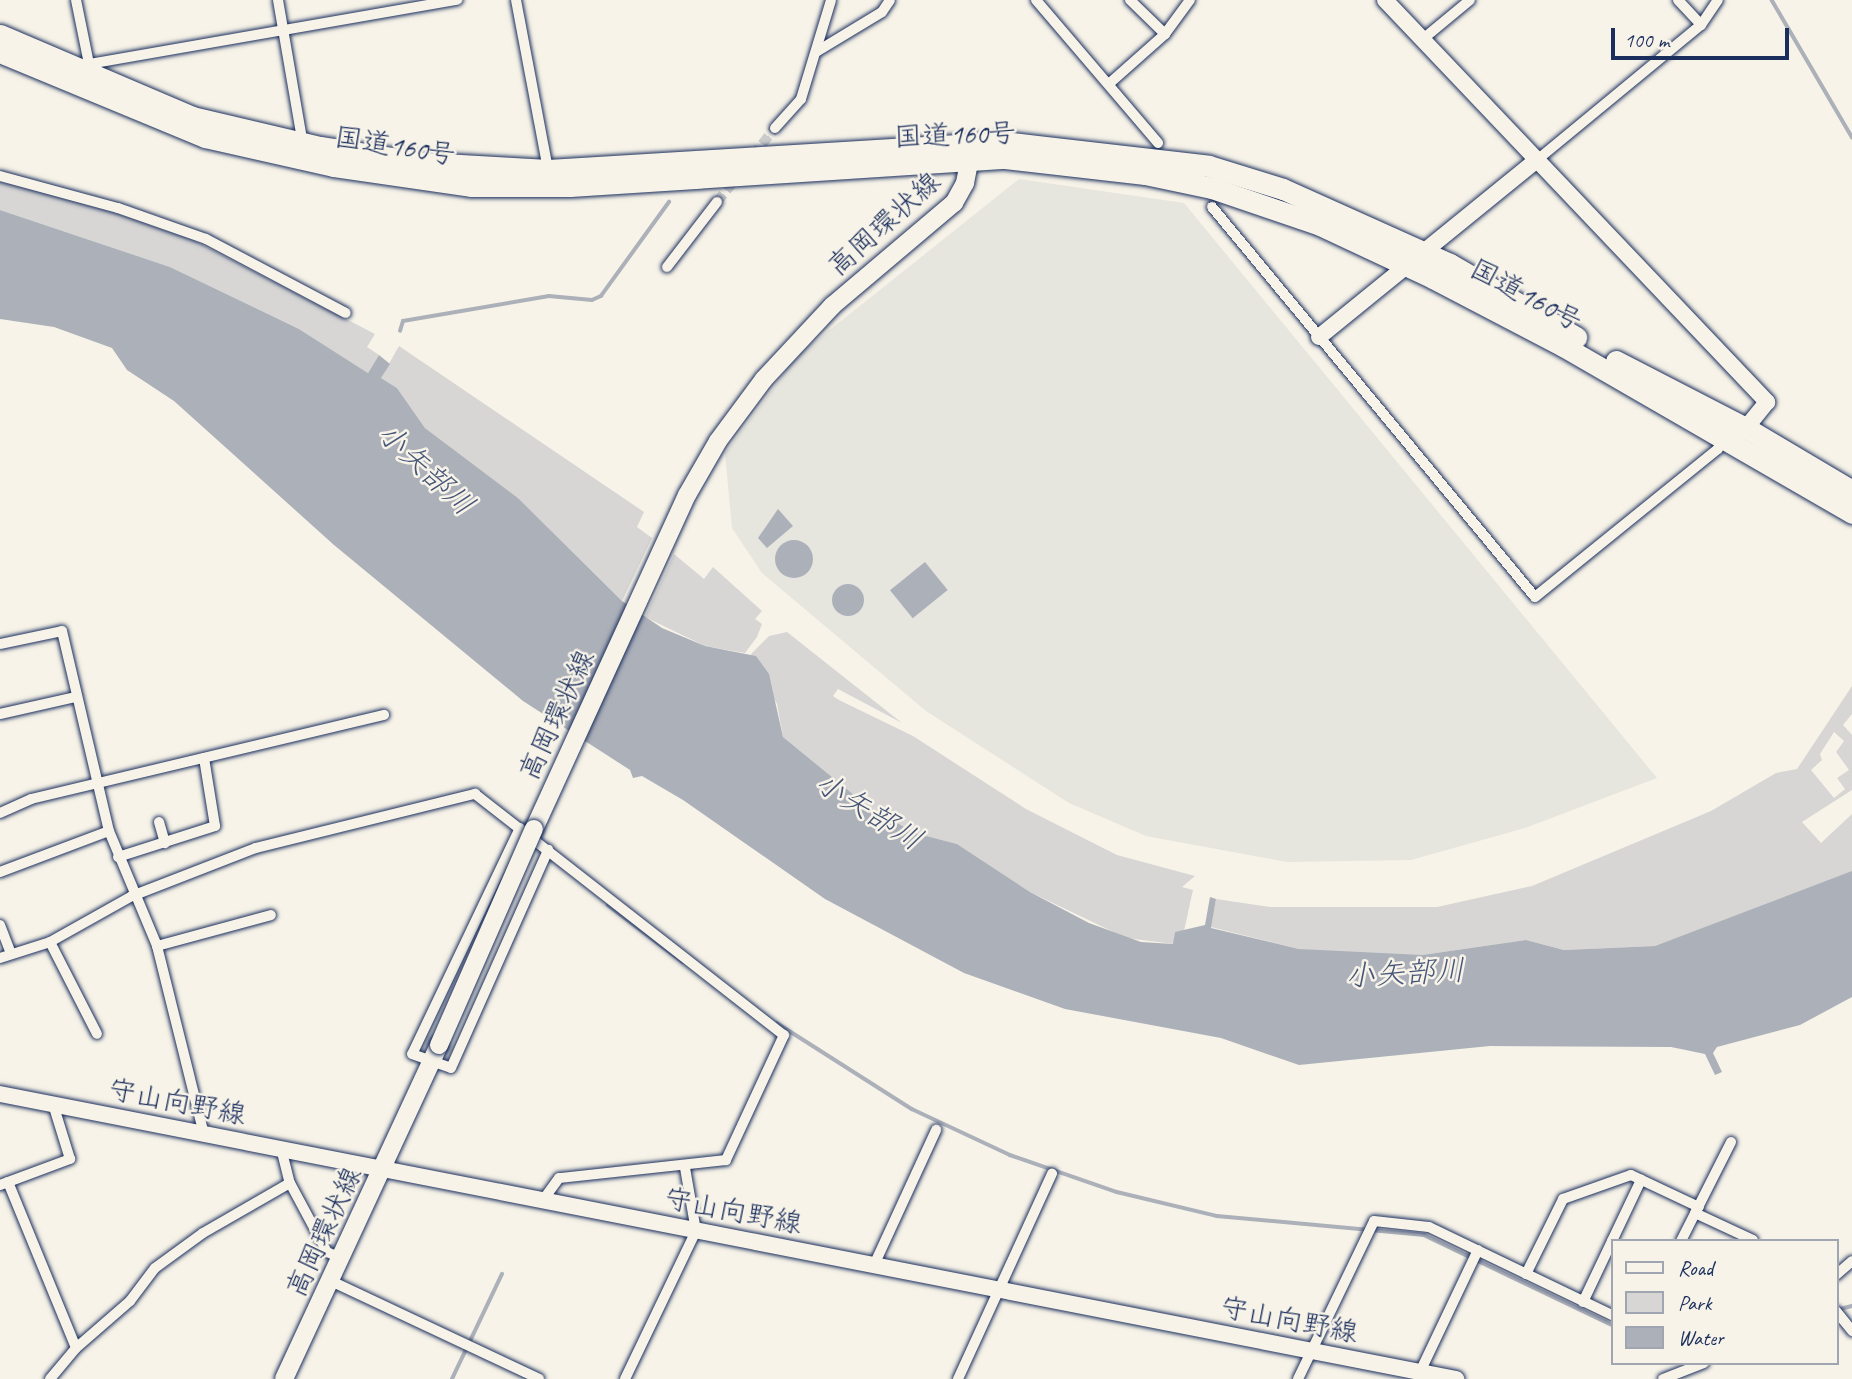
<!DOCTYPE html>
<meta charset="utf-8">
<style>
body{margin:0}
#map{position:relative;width:1852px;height:1379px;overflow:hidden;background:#f7f3e8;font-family:Caveat,"Klee One",sans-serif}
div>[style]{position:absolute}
.built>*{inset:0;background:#e6e5de}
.green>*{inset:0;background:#d7d6d4}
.water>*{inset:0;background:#acb0b9;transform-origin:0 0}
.round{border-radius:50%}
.stream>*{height:3.5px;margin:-1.75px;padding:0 1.75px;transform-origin:1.75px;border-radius:1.75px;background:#acb0b9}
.street-tunnel>*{height:10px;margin-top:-5px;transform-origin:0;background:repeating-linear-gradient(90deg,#cbcccc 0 10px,transparent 0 15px)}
.roads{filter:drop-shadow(0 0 2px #1b2f5e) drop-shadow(0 0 2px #1b2f5e)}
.street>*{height:10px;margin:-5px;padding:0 5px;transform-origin:5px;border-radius:5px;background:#f7f3e8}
.secondary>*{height:16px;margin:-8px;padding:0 8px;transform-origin:8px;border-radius:8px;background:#f7f3e8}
.primary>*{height:18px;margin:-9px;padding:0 9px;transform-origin:9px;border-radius:9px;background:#f7f3e8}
.highway>*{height:21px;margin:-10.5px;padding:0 10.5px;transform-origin:10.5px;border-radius:10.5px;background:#f7f3e8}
.bridges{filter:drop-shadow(0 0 2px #1b2f5e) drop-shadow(0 0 2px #1b2f5e)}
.primary-bridge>*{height:18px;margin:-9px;padding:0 9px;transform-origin:9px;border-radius:9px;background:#f7f3e8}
span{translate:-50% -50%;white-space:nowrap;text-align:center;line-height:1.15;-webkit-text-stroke:5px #f7f3e8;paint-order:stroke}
.street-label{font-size:28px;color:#1b2f5e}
.water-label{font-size:30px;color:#465679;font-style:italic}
.legend{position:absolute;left:1611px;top:1239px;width:228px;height:126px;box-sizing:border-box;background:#f7f3e8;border:2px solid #9fa5b1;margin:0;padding:9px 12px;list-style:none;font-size:21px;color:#1b2f5e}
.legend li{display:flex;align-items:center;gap:14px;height:35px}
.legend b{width:35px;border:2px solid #9fa5b1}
.scale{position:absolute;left:1611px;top:28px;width:178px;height:32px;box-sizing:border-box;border:4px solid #1b2f5e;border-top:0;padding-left:9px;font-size:21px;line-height:24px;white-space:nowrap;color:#1b2f5e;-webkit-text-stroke:5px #f7f3e8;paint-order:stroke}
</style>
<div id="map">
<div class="built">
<i style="clip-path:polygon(1019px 179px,1184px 203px,1657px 778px,1525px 828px,1411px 860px,1287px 862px,1146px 836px,1069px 803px,926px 711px,762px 573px,732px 528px,725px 453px,797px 356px)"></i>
</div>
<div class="green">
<i style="clip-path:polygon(0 182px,84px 202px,193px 240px,375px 334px,367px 347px,379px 355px,368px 373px,299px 329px,170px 267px,0 210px)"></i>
<i style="clip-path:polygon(399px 346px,644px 512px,637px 527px,652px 538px,622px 601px,518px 498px,425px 428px,397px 388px,381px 378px)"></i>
<i style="clip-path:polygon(674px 554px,704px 579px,713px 567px,762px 611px,755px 619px,762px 624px,757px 637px,745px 653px,705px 646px,645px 617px)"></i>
<i style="clip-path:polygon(787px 632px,902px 723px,838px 689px,833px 696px,839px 700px,913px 736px,1026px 809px,1117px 855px,1195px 876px,1182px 887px,1193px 890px,1184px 931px,1175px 932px,1174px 944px,1126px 938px,1030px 892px,957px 844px,915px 833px,870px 808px,783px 737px,777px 704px,751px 654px,769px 636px)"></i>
<i style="clip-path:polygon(evenodd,1852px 686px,1852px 714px,1843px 725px,1852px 735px,1852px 790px,1802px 822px,1821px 843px,1852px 814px,1852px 871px,1844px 878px,1655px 946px,1564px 950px,1526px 940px,1422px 955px,1355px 955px,1299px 949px,1211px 927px,1216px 899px,1270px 907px,1437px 907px,1532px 886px,1711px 811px,1776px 773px,1797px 769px,1852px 686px,1834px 732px,1844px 741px,1836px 752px,1849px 770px,1837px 778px,1845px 789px,1834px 798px,1811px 770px,1822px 760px,1820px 754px,1834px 732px)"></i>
</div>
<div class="water">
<i style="clip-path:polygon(0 210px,170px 267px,299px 329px,368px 373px,379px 355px,390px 364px,381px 378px,397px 388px,425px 428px,518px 498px,622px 601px,662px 628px,705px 646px,756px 656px,769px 674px,783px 737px,870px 808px,915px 833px,957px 844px,1030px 892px,1089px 923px,1141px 942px,1173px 944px,1175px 932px,1205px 925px,1210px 897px,1216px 899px,1211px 928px,1299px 949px,1422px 955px,1526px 940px,1564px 950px,1655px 946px,1852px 871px,1852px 997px,1800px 1025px,1717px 1047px,1713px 1053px,1722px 1072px,1715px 1075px,1705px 1054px,1671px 1047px,1490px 1046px,1299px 1065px,1221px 1038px,1065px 1009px,964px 973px,825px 899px,683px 800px,642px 776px,633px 778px,630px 770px,523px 701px,334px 545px,174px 401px,127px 370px,112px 348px,54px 327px,0 319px)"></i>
<i style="clip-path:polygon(778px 509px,793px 526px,767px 548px,758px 538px)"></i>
<i class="round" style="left:775px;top:540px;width:38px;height:38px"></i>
<i style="left:925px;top:562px;width:36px;height:45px;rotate:51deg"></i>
<i class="round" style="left:832px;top:584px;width:32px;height:32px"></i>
</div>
<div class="stream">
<i style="left:1772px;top:0;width:159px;rotate:59.7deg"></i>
<i style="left:400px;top:331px;width:10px;rotate:-73deg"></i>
<i style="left:403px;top:321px;width:148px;rotate:-9.7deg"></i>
<i style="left:549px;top:296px;width:43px;rotate:5.3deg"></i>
<i style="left:592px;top:300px;width:10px;rotate:-24deg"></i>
<i style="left:601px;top:296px;width:116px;rotate:-54.1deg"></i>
<i style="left:608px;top:905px;width:94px;rotate:37.2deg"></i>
<i style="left:777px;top:1023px;width:160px;rotate:32.5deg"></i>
<i style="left:912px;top:1109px;width:108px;rotate:25.1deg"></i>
<i style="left:1010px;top:1155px;width:113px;rotate:19.1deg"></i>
<i style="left:1117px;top:1192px;width:103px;rotate:13.5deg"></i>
<i style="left:1217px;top:1216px;width:208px;rotate:5.2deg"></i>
<i style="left:1424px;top:1235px;width:208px;rotate:25.6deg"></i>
<i style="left:1837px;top:1310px;width:16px;rotate:-15deg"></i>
<i style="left:452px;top:1379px;width:116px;rotate:-64.5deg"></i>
</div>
<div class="street-tunnel">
<i style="left:753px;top:156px;width:36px;rotate:-52deg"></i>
<i style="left:717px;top:202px;width:32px;rotate:-51deg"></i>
</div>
<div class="roads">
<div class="street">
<i style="left:76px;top:0;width:70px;rotate:78.5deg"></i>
<i style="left:278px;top:0;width:146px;rotate:80.2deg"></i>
<i style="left:516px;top:0;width:173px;rotate:79.3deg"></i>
<i style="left:1036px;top:0;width:188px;rotate:49.5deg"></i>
<i style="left:1130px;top:0;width:49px;rotate:44.2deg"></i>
<i style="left:1678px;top:0;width:34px;rotate:47deg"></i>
<i style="left:1423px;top:39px;width:61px;rotate:-39.7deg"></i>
<i style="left:816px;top:52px;width:77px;rotate:-31.2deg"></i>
<i style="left:882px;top:12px;width:14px;rotate:-56deg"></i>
<i style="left:89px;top:64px;width:374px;rotate:-9.9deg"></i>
<i style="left:1111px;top:82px;width:72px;rotate:-41.6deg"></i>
<i style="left:1165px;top:34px;width:42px;rotate:-53.7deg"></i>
<i style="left:775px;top:128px;width:39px;rotate:-48deg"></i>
<i style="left:801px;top:99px;width:103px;rotate:-73.1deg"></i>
<i style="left:1537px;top:160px;width:212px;rotate:-39.5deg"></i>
<i style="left:1701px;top:25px;width:30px;rotate:-56deg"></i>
<i style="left:0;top:176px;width:122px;rotate:15.2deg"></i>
<i style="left:118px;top:208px;width:93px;rotate:19.4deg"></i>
<i style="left:206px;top:239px;width:158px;rotate:27.9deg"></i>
<i style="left:1212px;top:207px;width:506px;rotate:50.37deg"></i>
<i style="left:1535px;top:597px;width:235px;rotate:-39deg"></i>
<i style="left:1718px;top:449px;width:13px;rotate:-72deg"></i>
<i style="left:667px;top:267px;width:82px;rotate:-52.4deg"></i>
<i style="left:0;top:644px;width:63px;rotate:-11.8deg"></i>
<i style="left:62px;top:631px;width:205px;rotate:76.8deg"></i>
<i style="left:109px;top:831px;width:125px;rotate:67.3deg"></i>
<i style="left:157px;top:946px;width:194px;rotate:76deg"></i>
<i style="left:0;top:714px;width:78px;rotate:-12.6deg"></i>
<i style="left:0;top:813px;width:34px;rotate:-24deg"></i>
<i style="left:31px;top:799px;width:363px;rotate:-13.4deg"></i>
<i style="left:159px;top:822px;width:22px;rotate:74deg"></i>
<i style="left:520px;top:828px;width:250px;rotate:115.5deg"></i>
<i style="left:412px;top:1054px;width:41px;rotate:19.7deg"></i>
<i style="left:451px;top:1068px;width:239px;rotate:-66deg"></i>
<i style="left:118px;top:857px;width:102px;rotate:-17.7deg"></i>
<i style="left:215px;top:826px;width:69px;rotate:-99.2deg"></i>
<i style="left:0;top:872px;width:116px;rotate:-20.6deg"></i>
<i style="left:0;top:925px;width:30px;rotate:69deg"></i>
<i style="left:50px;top:942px;width:103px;rotate:62.9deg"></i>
<i style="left:157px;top:946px;width:118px;rotate:-15.2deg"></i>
<i style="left:0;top:958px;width:52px;rotate:-17.7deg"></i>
<i style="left:50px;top:942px;width:94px;rotate:-29.3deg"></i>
<i style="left:132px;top:896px;width:133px;rotate:-21.2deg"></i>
<i style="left:256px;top:848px;width:226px;rotate:-13.9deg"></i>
<i style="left:475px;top:794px;width:392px;rotate:38deg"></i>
<i style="left:784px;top:1035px;width:138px;rotate:114.9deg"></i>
<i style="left:726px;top:1160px;width:168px;rotate:173.8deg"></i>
<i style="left:559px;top:1178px;width:29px;rotate:126deg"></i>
<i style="left:281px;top:1148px;width:36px;rotate:76deg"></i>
<i style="left:290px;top:1183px;width:78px;rotate:61.8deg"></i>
<i style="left:327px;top:1252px;width:15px;rotate:23deg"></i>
<i style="left:8px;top:1182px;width:179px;rotate:67.7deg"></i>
<i style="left:0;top:1185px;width:75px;rotate:-20.4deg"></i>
<i style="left:70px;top:1159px;width:58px;rotate:-107.2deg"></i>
<i style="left:1695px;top:1213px;width:64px;rotate:25deg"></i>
<i style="left:1612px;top:1241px;width:68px;rotate:-64.6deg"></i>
<i style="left:1681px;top:1241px;width:111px;rotate:-63.2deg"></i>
<i style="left:874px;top:1265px;width:149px;rotate:-65.3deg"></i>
<i style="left:1526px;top:1274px;width:84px;rotate:-63.7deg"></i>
<i style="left:1563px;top:1199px;width:72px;rotate:-19.4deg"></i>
<i style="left:1631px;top:1175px;width:75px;rotate:25.2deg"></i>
<i style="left:1836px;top:1275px;width:21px;rotate:-41deg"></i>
<i style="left:331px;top:1281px;width:230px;rotate:25.2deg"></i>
<i style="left:1583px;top:1302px;width:68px;rotate:-64.6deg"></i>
<i style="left:1836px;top:1311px;width:26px;rotate:51deg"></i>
<i style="left:1420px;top:1372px;width:135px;rotate:-64.6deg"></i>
<i style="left:50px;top:1379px;width:40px;rotate:-50deg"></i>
<i style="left:76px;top:1348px;width:72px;rotate:-41deg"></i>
<i style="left:130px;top:1301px;width:41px;rotate:-52.9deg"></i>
<i style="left:155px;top:1268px;width:59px;rotate:-36.1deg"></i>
<i style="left:203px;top:1233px;width:100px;rotate:-29.9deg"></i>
<i style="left:625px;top:1379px;width:164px;rotate:-64.4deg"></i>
<i style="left:696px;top:1231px;width:64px;rotate:-99.9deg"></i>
<i style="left:958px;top:1379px;width:226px;rotate:-65.4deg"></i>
<i style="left:1298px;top:1379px;width:175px;rotate:-64.3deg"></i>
<i style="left:1374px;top:1221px;width:55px;rotate:6.2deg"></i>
<i style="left:1429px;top:1227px;width:203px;rotate:25.7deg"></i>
<i style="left:1663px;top:1379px;width:44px;rotate:-21.3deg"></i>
</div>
<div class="secondary">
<i style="left:1385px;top:0;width:555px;rotate:46.46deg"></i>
<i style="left:1767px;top:402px;width:33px;rotate:129deg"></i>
<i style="left:1319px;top:337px;width:281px;rotate:-39.1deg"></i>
<i style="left:0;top:1094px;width:1484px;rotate:11.08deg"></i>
</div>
<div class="primary">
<i style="left:534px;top:829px;width:367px;rotate:-65.4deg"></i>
<i style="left:687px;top:495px;width:62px;rotate:-60.1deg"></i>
<i style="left:718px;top:441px;width:77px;rotate:-53.4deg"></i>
<i style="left:764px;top:379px;width:100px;rotate:-47deg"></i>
<i style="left:832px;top:306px;width:160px;rotate:-40.2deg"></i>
<i style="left:954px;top:203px;width:23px;rotate:-61deg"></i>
<i style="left:965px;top:183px;width:37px;rotate:-79deg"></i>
<i style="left:284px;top:1379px;width:368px;rotate:-65.1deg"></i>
</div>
<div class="highway">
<i style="left:0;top:35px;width:209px;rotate:23.1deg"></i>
<i style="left:192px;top:117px;width:131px;rotate:13.2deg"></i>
<i style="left:320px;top:147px;width:106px;rotate:8.7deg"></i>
<i style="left:425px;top:163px;width:123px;rotate:3.3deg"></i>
<i style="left:548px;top:170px;width:456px;rotate:-3.5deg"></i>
<i style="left:1003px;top:142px;width:207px;rotate:6.6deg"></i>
<i style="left:1209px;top:166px;width:77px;rotate:17.3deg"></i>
<i style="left:1283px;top:189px;width:183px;rotate:24.2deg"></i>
<i style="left:1450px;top:264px;width:146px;rotate:30.1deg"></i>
<i style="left:0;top:52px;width:222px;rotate:22.5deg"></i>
<i style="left:205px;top:137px;width:132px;rotate:12.7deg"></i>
<i style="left:334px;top:166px;width:138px;rotate:8.3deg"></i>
<i style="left:471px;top:186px;width:99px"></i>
<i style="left:570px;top:186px;width:436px;rotate:-3.7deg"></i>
<i style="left:1005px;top:158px;width:141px;rotate:6.5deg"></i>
<i style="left:1145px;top:174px;width:68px;rotate:11.8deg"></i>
<i style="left:1212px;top:188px;width:114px;rotate:18.9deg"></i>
<i style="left:1320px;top:225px;width:125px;rotate:25.1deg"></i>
<i style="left:1433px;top:278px;width:147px;rotate:27.6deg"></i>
<i style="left:1563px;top:346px;width:334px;rotate:30deg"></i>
<i style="left:1616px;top:361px;width:146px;rotate:27.3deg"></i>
<i style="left:1746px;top:428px;width:123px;rotate:30.7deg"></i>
</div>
</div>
<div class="bridges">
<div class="primary-bridge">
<i style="left:439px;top:1045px;width:236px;rotate:-66.3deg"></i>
</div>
</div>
<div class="street-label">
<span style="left:955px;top:135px;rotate:-2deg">国道160号</span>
<span style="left:395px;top:146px;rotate:9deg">国道160号</span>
<span style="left:884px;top:224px;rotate:-42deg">高岡環状線</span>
<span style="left:1526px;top:295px;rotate:28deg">国道160号</span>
<span style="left:557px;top:715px;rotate:-65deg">高岡環状線</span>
<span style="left:177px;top:1102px;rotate:11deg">守山向野線</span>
<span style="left:733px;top:1211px;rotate:11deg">守山向野線</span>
<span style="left:324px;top:1232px;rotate:-65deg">高岡環状線</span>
<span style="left:1289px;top:1320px;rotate:11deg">守山向野線</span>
</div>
<div class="water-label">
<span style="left:426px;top:469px;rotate:43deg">小矢部川</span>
<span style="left:869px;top:811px;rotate:32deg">小矢部川</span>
<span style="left:1405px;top:973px;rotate:-3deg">小矢部川</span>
</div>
<ul class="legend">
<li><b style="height:9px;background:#f7f3e8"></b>Road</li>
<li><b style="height:19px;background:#d7d6d4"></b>Park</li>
<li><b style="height:19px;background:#acb0b9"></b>Water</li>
</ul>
<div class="scale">100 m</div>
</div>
